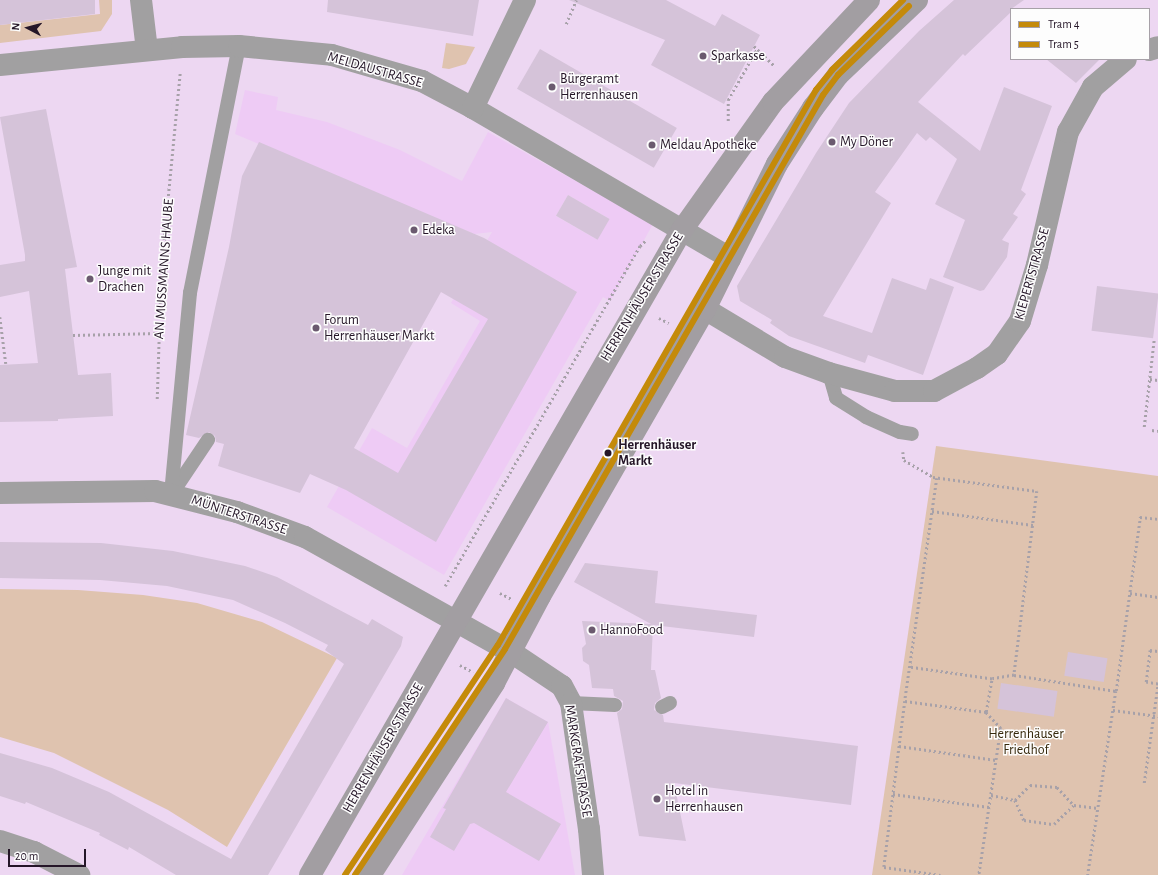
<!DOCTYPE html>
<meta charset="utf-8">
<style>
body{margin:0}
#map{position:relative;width:1158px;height:875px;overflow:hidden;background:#edd7f2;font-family:"Alegreya Sans",sans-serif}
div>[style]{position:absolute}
.built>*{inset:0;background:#eecbf5}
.green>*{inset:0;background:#dfc3af}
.building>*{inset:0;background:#d5c3d9;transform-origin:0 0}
.path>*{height:2.5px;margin-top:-1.25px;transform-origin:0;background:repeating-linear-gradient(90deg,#a7a1a9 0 2px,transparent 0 5px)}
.lane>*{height:14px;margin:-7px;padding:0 7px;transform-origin:7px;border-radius:7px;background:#a1a0a1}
.street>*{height:22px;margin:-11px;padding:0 11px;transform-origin:11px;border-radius:11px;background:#a1a0a1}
.secondary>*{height:22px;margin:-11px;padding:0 11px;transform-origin:11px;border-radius:11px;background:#a29ea2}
.tram-1>*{height:6px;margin:-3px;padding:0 3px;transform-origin:3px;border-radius:3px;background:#c48a0a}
.tram-2>*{height:6px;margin:-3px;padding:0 3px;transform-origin:3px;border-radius:3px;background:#c48a0a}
.dots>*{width:11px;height:11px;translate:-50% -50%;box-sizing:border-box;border:2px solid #fdfdfd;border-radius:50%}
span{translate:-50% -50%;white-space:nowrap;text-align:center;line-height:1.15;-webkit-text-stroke:3px #fdfdfd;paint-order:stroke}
.poi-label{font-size:14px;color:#251628}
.left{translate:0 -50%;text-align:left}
.street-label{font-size:14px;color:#251628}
.stop-label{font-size:14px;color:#251628;font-weight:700}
.park-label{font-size:14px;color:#36280b}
.legend{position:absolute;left:1010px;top:8px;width:140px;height:52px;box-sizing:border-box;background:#fdfdfd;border:1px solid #a7a1a8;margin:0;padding:5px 7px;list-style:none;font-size:12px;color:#251628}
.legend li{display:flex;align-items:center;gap:8px;height:20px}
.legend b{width:20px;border:1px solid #a7a1a8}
.north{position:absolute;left:8px;top:8px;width:40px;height:40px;-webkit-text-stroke:3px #fdfdfd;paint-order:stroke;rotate:276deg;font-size:11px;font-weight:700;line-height:16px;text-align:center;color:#251628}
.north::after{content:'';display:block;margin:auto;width:14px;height:18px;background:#251628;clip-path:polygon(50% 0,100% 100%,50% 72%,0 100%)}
.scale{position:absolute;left:8px;top:849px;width:78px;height:18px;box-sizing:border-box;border:2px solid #251628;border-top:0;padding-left:5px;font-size:12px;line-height:14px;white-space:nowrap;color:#251628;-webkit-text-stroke:3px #fdfdfd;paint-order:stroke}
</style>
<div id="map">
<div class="built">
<i style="clip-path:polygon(evenodd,245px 90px,278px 97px,276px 110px,327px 122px,400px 150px,462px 181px,488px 132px,653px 224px,610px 301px,603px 297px,444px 575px,327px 507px,372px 428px,407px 448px,480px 321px,451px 303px,492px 232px,474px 234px,235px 134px,245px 90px,568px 195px,608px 218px,596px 239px,556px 216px,568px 195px)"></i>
<i style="clip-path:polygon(506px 698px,548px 722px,575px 875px,402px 875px)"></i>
</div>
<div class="green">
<i style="clip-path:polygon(99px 0,112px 0,112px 14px,101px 31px,0 43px,0 25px,100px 14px)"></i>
<i style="clip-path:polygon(446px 43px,475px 47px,466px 64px,449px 69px,442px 68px)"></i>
<i style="clip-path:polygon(936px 446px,1158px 476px,1158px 875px,872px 875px)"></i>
<i style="clip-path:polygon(0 589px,78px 590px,143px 595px,197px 603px,262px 622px,337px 658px,227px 847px,168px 810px,54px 753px,0 737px)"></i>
</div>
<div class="building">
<i style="clip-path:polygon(0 0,95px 0,95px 14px,0 25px)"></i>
<i style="clip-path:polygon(328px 0,479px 0,473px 36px,327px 12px)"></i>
<i style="clip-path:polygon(569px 0,666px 0,715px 26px,722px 14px,760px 35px,724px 104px,651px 65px,665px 40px)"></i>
<i style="clip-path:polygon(954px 0,1024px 0,1011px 9px,1011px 12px,965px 56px,963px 54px,918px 102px,980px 151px,1004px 87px,1052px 106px,1021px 190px,1026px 194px,1013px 214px,1018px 217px,1002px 240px,1009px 243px,1007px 257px,984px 290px,980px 291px,943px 277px,965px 220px,935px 204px,957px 159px,930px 137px,926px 141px,917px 133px,875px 192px,891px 203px,823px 316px,872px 333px,892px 278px,926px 290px,930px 278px,954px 287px,923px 375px,868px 355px,865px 363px,789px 336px,770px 323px,772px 320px,740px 301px,737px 286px,816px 153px,849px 103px,919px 31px)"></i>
<i style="left:540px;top:49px;width:158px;height:46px;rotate:30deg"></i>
<i style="clip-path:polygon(1046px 59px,1100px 59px,1076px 83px)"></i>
<i style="clip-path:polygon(46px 109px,77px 267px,65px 269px,78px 375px,111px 373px,113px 416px,58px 419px,58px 421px,0 422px,0 365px,38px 363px,29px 291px,0 297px,0 265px,25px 261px,25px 255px,0 117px)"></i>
<i style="clip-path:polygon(evenodd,259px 142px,484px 238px,577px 292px,436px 542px,346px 490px,310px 474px,300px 493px,218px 466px,224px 444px,216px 442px,215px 436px,209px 432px,199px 438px,186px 435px,229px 247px,242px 176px,259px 142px,441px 292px,488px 319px,398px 473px,354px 448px,441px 292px)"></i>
<i style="left:568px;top:195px;width:48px;height:24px;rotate:30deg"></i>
<i style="left:1097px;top:286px;width:62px;height:45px;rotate:7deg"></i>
<i style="clip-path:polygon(0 542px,101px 543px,173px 551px,245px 566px,277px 577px,368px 625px,372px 619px,403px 637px,401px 646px,268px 875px,176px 875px,129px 847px,128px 850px,99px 835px,100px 833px,26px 802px,25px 804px,0 796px,0 753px,52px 768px,109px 792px,231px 859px,344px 664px,325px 650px,328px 645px,285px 623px,233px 600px,167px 586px,100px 580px,0 578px)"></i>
<i style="clip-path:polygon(585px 563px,658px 571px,655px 603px,757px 615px,754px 637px,653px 625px,651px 670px,655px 670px,661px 698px,655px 703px,654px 710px,663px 715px,664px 722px,858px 746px,851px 805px,674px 783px,686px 841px,639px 836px,617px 713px,622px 709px,623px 701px,614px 696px,613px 689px,592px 688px,589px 665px,583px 661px,582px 648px,586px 644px,582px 621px,651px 624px,574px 582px)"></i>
<i style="left:1068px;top:652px;width:40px;height:24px;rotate:9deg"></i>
<i style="left:1001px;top:683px;width:57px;height:26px;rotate:8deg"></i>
<i style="clip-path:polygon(506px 698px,548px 722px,506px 792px,561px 824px,539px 861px,474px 823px,470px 824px,454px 851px,430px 837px,446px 809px,443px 808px)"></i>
</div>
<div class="path">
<i style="left:566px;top:24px;width:26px;rotate:-67deg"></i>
<i style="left:754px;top:46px;width:28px;rotate:44deg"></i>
<i style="left:728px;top:121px;width:21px;rotate:-90deg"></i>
<i style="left:728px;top:100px;width:59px;rotate:-60.4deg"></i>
<i style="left:0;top:317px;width:47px;rotate:82.7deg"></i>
<i style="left:659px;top:318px;width:11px;rotate:27deg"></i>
<i style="left:73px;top:335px;width:86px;rotate:-1.3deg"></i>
<i style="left:1150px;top:379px;width:8px;rotate:7deg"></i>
<i style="left:157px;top:399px;width:129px;rotate:-88.2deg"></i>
<i style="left:161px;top:270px;width:200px;rotate:-84.5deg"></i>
<i style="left:1144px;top:427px;width:89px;rotate:-83.5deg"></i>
<i style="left:1152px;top:430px;width:6px;rotate:9deg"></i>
<i style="left:903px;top:452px;width:8px;rotate:83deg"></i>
<i style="left:904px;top:460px;width:34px;rotate:30deg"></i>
<i style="left:933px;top:477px;width:105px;rotate:7.7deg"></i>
<i style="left:1037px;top:491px;width:185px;rotate:97.1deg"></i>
<i style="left:1014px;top:675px;width:22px;rotate:170deg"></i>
<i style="left:992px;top:679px;width:84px;rotate:-171.8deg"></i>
<i style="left:937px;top:478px;width:225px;rotate:98.2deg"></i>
<i style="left:905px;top:701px;width:167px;rotate:97.2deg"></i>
<i style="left:884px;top:867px;width:57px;rotate:8.1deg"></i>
<i style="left:932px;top:511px;width:102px;rotate:7.9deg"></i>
<i style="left:445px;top:586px;width:392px;rotate:-60.2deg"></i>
<i style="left:640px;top:246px;width:8px;rotate:-45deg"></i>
<i style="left:500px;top:593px;width:13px;rotate:27deg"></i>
<i style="left:1130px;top:593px;width:28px;rotate:8deg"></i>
<i style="left:460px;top:665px;width:15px;rotate:28deg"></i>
<i style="left:1014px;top:675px;width:103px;rotate:8.9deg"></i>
<i style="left:1116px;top:691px;width:186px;rotate:98.7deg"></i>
<i style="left:1158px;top:684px;width:12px;rotate:-171deg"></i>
<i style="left:1146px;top:682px;width:32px;rotate:-83deg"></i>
<i style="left:1150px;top:650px;width:8px;rotate:7deg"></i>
<i style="left:1116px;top:691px;width:176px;rotate:-82.1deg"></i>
<i style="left:1140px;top:517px;width:18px;rotate:6deg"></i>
<i style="left:905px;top:701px;width:82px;rotate:7.7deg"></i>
<i style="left:986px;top:712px;width:22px;rotate:47deg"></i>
<i style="left:1001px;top:728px;width:149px;rotate:98.5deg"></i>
<i style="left:1113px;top:710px;width:45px;rotate:7.6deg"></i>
<i style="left:986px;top:712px;width:34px;rotate:-80deg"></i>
<i style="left:899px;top:746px;width:98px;rotate:8.2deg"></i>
<i style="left:1144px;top:783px;width:100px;rotate:-82deg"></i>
<i style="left:893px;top:794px;width:97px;rotate:7.7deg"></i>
<i style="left:991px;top:795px;width:25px;rotate:12deg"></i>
<i style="left:1015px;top:800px;width:22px;rotate:66deg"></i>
<i style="left:1024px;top:820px;width:30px;rotate:8deg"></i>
<i style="left:1054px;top:824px;width:28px;rotate:-44deg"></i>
<i style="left:1074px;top:805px;width:24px;rotate:7deg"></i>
<i style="left:1015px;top:800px;width:21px;rotate:-45deg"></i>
<i style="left:1030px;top:785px;width:27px;rotate:4deg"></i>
<i style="left:1057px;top:787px;width:25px;rotate:47deg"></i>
</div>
<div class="lane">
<i style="left:829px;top:373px;width:26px;rotate:74deg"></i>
<i style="left:836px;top:398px;width:36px;rotate:32deg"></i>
<i style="left:866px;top:417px;width:37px;rotate:24deg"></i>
<i style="left:900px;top:432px;width:12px;rotate:9deg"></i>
<i style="left:173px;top:492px;width:63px;rotate:-56.1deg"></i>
<i style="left:171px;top:494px;width:202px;rotate:-84.6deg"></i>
<i style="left:190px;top:293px;width:252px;rotate:-78.8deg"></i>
<i style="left:571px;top:703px;width:44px;rotate:2.6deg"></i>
<i style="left:662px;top:707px;width:9px;rotate:-27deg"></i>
</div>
<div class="street">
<i style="left:141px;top:0;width:50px;rotate:83.2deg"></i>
<i style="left:1149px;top:50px;width:9px;rotate:-18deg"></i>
<i style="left:0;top:65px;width:183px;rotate:-5.6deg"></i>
<i style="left:182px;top:47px;width:57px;rotate:-1deg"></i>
<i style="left:239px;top:46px;width:93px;rotate:5.5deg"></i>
<i style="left:332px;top:55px;width:94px;rotate:16.1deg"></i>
<i style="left:422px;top:81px;width:58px;rotate:27.9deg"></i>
<i style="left:473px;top:108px;width:298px;rotate:30.3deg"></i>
<i style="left:473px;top:108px;width:120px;rotate:-64.3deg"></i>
<i style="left:705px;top:309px;width:93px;rotate:31deg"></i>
<i style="left:785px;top:357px;width:47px;rotate:20deg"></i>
<i style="left:829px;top:373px;width:68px;rotate:15.3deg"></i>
<i style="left:895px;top:391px;width:39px"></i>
<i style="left:934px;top:391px;width:49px;rotate:-28.1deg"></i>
<i style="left:977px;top:368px;width:24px;rotate:-35deg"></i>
<i style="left:997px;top:354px;width:40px;rotate:-55.1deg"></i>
<i style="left:1020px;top:321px;width:59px;rotate:-73.1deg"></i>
<i style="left:1037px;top:265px;width:137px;rotate:-76.9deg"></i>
<i style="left:1068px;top:132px;width:51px;rotate:-60.9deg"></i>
<i style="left:1093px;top:87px;width:43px;rotate:-40.3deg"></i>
<i style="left:0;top:493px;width:155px;rotate:-0.7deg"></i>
<i style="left:155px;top:491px;width:85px;rotate:14.4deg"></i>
<i style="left:237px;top:512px;width:72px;rotate:20.2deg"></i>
<i style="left:305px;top:537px;width:236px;rotate:29.2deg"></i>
<i style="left:511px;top:652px;width:61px;rotate:33.7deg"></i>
<i style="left:562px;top:686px;width:19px;rotate:62deg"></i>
<i style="left:571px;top:703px;width:127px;rotate:81.9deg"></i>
<i style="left:589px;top:829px;width:46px;rotate:85deg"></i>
<i style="left:0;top:841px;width:36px;rotate:18deg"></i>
<i style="left:34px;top:852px;width:51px;rotate:27.1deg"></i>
</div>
<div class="secondary">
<i style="left:310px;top:875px;width:745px;rotate:-60.03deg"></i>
<i style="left:682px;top:230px;width:157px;rotate:-54.6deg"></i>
<i style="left:773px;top:102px;width:140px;rotate:-46.7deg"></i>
<i style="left:370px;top:875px;width:229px;rotate:-57.1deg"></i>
<i style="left:494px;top:683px;width:98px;rotate:-62.1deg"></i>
<i style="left:540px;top:596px;width:331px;rotate:-60.1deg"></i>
<i style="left:705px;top:309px;width:162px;rotate:-63.6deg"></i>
<i style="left:777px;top:164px;width:67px;rotate:-57.3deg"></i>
<i style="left:813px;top:108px;width:41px;rotate:-52.9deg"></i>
<i style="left:838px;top:75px;width:109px;rotate:-43.5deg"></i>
</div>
<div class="tram-1">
<i style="left:345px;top:875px;width:276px;rotate:-56.4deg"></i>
<i style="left:498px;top:645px;width:640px;rotate:-60.19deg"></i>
<i style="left:816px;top:90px;width:26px;rotate:-51deg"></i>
<i style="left:832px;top:70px;width:100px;rotate:-44.6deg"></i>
</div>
<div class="tram-2">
<i style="left:355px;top:875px;width:271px;rotate:-56.4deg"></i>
<i style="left:505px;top:649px;width:639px;rotate:-60.14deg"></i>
<i style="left:823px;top:95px;width:25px;rotate:-53deg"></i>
<i style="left:838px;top:75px;width:99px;rotate:-44.2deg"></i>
</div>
<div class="dots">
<i style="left:703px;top:56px;background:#6b5a6f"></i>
<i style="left:552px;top:87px;background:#6b5a6f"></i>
<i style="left:832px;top:142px;background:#6b5a6f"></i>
<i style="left:652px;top:145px;background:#6b5a6f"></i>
<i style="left:414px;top:230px;background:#6b5a6f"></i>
<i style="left:90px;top:279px;background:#6b5a6f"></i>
<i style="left:316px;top:328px;background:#6b5a6f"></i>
<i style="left:608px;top:453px;background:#251628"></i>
<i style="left:592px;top:630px;background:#6b5a6f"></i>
<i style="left:657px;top:799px;background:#6b5a6f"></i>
</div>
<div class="poi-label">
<span class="left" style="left:711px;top:56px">Sparkasse</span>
<span class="left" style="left:560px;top:87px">Bürgeramt<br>Herrenhausen</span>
<span class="left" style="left:840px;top:142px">My Döner</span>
<span class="left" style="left:660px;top:145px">Meldau Apotheke</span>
<span class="left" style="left:422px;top:230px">Edeka</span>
<span class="left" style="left:98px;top:279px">Junge mit<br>Drachen</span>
<span class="left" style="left:324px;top:328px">Forum<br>Herrenhäuser Markt</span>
<span class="left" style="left:600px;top:630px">HannoFood</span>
<span class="left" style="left:665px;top:799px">Hotel in<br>Herrenhausen</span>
</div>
<div class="street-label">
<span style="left:375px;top:70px;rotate:16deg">MELDAUSTRASSE</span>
<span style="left:164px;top:269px;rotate:-86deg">AN MUSSMANNS HAUBE</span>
<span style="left:1032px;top:274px;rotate:-74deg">KIEPERTSTRASSE</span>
<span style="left:642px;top:297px;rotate:-59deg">HERRENHÄUSER STRASSE</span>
<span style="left:239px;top:515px;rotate:18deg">MÜNTERSTRASSE</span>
<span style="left:383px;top:748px;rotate:-60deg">HERRENHÄUSER STRASSE</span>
<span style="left:578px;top:761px;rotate:81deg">MARKGRAFSTRASSE</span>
</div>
<div class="stop-label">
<span class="left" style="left:618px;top:453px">Herrenhäuser<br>Markt</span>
</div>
<div class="park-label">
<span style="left:1026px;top:742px">Herrenhäuser<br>Friedhof</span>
</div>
<ul class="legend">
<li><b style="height:5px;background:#c48a0a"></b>Tram 4</li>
<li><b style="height:5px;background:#c48a0a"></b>Tram 5</li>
</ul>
<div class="north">N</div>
<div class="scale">20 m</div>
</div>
